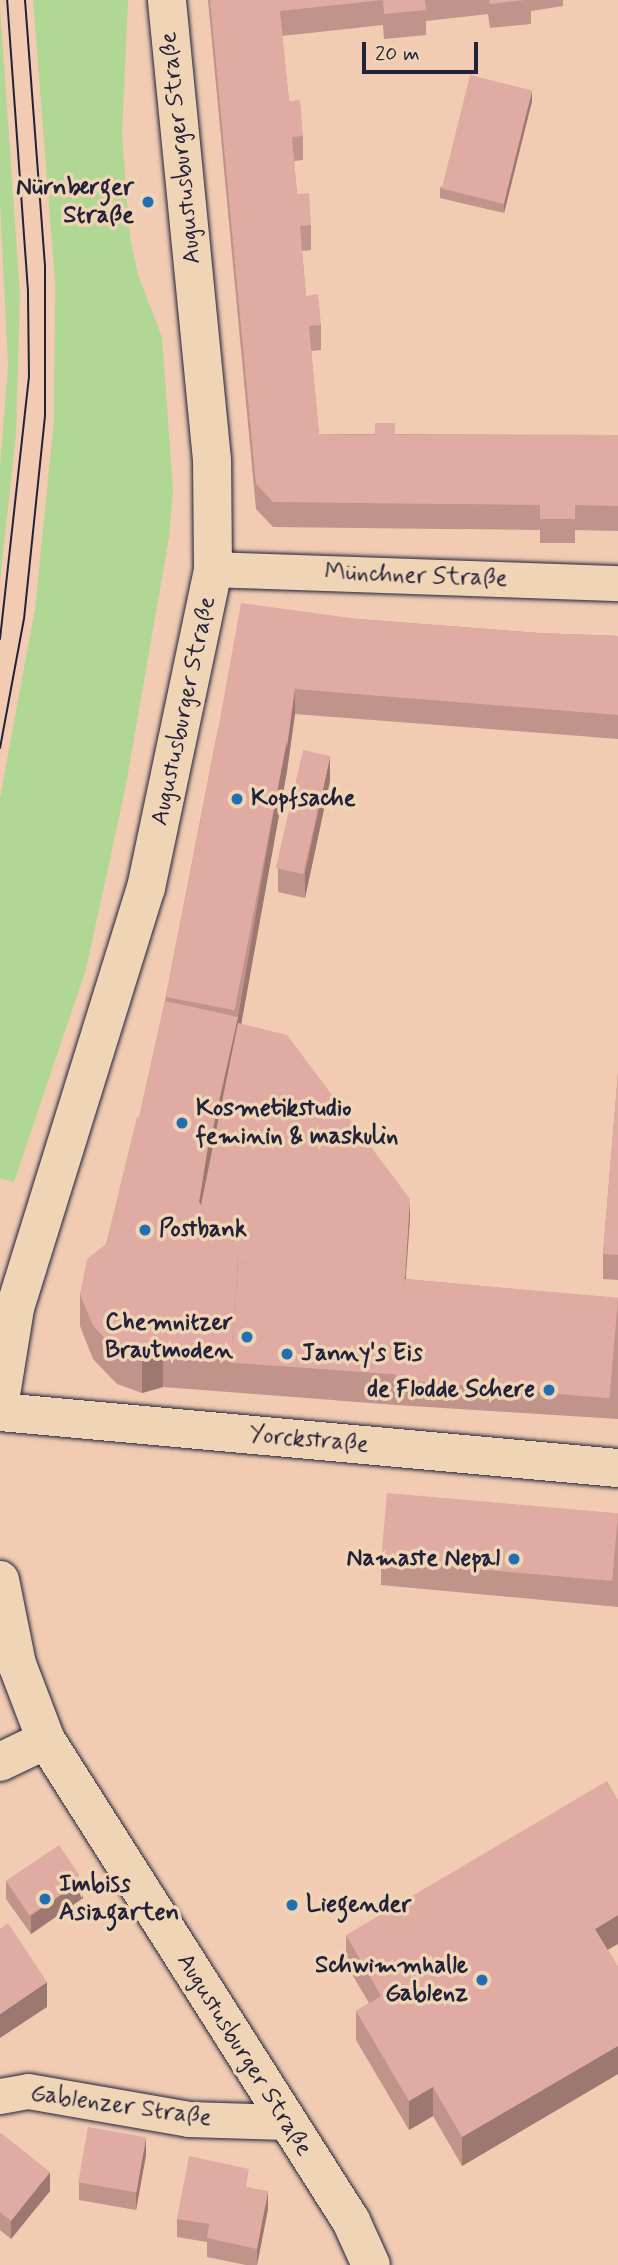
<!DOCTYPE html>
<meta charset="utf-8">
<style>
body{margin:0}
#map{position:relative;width:618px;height:2265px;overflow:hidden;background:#f1ccb3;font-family:Mynerve,sans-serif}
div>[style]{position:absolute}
.green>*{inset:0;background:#b0d793}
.roads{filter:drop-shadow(0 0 2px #22223b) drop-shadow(0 0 2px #22223b)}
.street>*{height:35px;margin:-17.5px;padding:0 17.5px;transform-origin:17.5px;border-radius:17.5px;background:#f0d4b6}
.secondary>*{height:38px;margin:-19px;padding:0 19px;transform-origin:19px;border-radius:19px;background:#f0d4b6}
.tram>*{height:2px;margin:-1px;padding:0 1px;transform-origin:1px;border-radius:1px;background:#22223b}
.wall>*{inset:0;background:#c0938b}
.shaded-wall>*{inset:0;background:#9c7871}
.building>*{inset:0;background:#dfaba2;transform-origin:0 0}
.dots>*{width:19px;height:19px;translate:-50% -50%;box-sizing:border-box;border:4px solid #f0d4b6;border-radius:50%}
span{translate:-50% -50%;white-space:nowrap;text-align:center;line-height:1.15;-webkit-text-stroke:7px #f0d4b6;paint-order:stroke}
.street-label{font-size:24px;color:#22223b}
.poi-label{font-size:24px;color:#22223b;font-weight:700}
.right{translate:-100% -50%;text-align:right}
.left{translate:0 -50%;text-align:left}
.scale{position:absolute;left:362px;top:42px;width:116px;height:32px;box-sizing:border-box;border:4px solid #22223b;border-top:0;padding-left:9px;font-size:21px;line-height:24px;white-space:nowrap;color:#22223b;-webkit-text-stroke:5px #f0d4b6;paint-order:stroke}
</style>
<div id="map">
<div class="green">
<i style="clip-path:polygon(33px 0,128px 0,122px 135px,130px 238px,138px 275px,162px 337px,173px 490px,169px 538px,125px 790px,86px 969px,14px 1182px,0 1178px,0 798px,35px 609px,54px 420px,55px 282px)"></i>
<i style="clip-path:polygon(0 7px,20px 295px,16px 433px,0 582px,0 466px,8px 366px,0 204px)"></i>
</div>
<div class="roads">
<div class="street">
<i style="left:213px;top:569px;width:405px;rotate:2deg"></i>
<i style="left:0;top:2096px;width:28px;rotate:-10deg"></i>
<i style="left:28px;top:2091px;width:162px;rotate:9.9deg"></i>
<i style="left:188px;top:2119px;width:97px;rotate:1.8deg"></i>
</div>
<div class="secondary">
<i style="left:0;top:1401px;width:94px;rotate:-80.8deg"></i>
<i style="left:15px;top:1308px;width:440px;rotate:-72.7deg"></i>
<i style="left:146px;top:888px;width:326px;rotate:-78.1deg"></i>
<i style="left:213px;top:569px;width:109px;rotate:-90.5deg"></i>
<i style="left:212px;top:460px;width:462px;rotate:-95.6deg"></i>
<i style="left:0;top:1412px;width:621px;rotate:5.18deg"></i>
<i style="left:0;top:1580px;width:86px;rotate:78.6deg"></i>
<i style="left:17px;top:1664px;width:81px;rotate:69.1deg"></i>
<i style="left:46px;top:1740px;width:570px;rotate:57.62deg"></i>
<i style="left:351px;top:2221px;width:48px;rotate:65.6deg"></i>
<i style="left:0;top:1762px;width:51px;rotate:-25.6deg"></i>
</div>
</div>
<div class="tram">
<i style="left:0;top:639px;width:264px;rotate:-83.7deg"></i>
<i style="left:29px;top:377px;width:86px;rotate:-90.7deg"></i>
<i style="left:28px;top:291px;width:292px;rotate:-94.1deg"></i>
<i style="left:0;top:748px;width:131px;rotate:-79.5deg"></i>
<i style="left:24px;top:619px;width:205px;rotate:-84.1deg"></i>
<i style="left:45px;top:415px;width:149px;rotate:-90deg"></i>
<i style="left:45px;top:266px;width:267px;rotate:-94.3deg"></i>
</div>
<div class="wall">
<i style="clip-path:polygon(208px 0,563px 0,563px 6px,531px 11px,531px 24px,490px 28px,488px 14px,426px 21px,426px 35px,384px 39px,383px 25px,282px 36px,289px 101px,303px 136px,303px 160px,294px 161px,297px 194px,311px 225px,311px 250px,302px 251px,306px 296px,321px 325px,321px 350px,311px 351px,319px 434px,618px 435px,618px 531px,575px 530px,575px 543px,540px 543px,540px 530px,273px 527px,256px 509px)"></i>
<i style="clip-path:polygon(532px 101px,504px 213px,440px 198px,440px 188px)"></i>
<i style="clip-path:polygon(358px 619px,539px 633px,618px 636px,618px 739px,295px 714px,287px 771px,241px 1024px,410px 1217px,406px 1279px,618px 1299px,618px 1419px,396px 1405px,163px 1387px,142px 1393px,117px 1384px,93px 1359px,80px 1326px,80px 1294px,106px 1244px,139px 1118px,165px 1001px,218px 729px)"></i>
<i style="clip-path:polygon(330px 781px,305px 898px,278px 892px,278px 868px)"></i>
<i style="clip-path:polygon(618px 1073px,618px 1280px,603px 1279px,603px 1254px)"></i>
<i style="clip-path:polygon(618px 1514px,618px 1607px,381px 1585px,381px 1561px)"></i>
<i style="clip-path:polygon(6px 1881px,83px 1898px,31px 1934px,6px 1899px)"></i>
<i style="clip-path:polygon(346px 1935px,608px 1950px,618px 1967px,618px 2074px,462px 2166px,433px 2116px,409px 2130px,356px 2040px,356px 2011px,369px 2003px,346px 1964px)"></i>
<i style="clip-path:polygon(0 2134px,50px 2191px,11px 2239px,0 2230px)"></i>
<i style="clip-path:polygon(146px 2155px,136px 2210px,79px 2200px,79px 2182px)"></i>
<i style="clip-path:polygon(249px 2187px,268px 2209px,257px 2265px,246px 2265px,207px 2257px,207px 2242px,177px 2237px,177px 2219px)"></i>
</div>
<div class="shaded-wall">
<i style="clip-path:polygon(532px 91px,532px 101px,504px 213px,504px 203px)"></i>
<i style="clip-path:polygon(295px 689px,295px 714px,287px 771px,238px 1042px,201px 1220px,199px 1202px,210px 1134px,238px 1017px)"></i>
<i style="clip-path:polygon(330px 756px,330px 781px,305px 898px,305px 874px)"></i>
<i style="clip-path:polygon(410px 1199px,410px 1217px,398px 1380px,396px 1380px,396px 1405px,396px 1376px)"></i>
<i style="clip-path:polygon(163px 1354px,163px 1387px,142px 1393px,142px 1361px)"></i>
<i style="clip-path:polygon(83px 1880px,83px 1898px,31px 1934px,31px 1916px)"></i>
<i style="clip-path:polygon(618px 1915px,618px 1944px,595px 1957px,595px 1929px)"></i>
<i style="clip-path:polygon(47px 1982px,47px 2007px,0 2038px,0 2014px)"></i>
<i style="clip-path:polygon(618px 2046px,618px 2074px,462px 2166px,462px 2137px)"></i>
<i style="clip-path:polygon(433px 2087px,433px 2116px,409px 2130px,409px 2101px)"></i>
<i style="clip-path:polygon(146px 2137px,146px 2155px,136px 2210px,136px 2192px)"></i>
<i style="clip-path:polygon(50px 2172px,50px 2191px,11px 2239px,11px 2221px)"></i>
<i style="clip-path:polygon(268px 2191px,268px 2209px,257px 2265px,257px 2249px)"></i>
</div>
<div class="building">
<i style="clip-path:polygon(210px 0,425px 0,426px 10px,384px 14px,383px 0,280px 11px,289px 101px,300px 100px,303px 136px,292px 137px,297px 194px,309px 193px,311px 225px,300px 226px,306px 296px,318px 294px,321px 325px,309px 326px,319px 434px,375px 435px,375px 423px,395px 423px,395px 435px,618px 435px,618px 506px,575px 505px,575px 519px,540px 519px,540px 505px,273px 502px,256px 484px)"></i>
<i style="clip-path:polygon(489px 0,525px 0,490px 4px)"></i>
<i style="left:470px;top:75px;width:64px;height:117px;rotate:14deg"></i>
<i style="clip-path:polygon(241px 603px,358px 619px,539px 633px,618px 636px,618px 715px,295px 689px,287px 747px,287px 743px,218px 730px)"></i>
<i style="left:218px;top:729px;width:70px;height:273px;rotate:11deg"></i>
<i style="left:303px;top:750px;width:28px;height:121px;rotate:13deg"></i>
<i style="clip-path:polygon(165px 1001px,238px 1017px,210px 1142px,210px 1134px,139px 1118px)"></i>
<i style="clip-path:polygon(238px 1023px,287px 1035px,410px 1199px,405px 1279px,404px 1275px,238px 1262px,238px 1258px,201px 1205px)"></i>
<i style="clip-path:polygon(618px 1073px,618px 1255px,603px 1254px)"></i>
<i style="clip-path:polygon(137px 1117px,210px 1134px,199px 1202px,238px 1258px,231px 1359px,163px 1354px,142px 1361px,117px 1351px,93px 1326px,80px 1294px,87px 1259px,106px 1244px)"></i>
<i style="left:238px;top:1262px;width:167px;height:101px;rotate:4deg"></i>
<i style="left:404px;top:1279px;width:215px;height:101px;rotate:5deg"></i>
<i style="left:387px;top:1493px;width:232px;height:68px;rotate:5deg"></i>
<i style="clip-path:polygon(607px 1781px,618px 1800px,618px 1915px,595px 1929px,618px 1967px,618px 2046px,462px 2137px,433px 2087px,409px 2101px,356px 2011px,381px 1996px,346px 1935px)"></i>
<i style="left:59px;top:1845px;width:42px;height:64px;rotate:56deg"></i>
<i style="clip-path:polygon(8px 1923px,47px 1982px,0 2014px,0 1929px)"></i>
<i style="left:88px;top:2127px;width:59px;height:56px;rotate:10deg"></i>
<i style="clip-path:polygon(1px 2133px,50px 2172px,11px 2221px,0 2212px,0 2134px)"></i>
<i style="clip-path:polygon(189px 2156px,249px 2169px,246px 2187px,268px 2191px,257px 2249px,207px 2238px,209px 2224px,177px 2219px)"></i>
</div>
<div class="dots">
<i style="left:148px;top:202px;background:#1f6fb2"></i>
<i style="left:237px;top:799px;background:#1f6fb2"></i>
<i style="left:182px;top:1123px;background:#1f6fb2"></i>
<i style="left:145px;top:1230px;background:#1f6fb2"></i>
<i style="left:247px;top:1337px;background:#1f6fb2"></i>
<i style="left:287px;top:1354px;background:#1f6fb2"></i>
<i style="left:549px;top:1390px;background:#1f6fb2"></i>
<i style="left:514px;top:1559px;background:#1f6fb2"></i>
<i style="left:45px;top:1899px;background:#1f6fb2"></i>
<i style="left:292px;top:1905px;background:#1f6fb2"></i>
<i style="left:482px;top:1980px;background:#1f6fb2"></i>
</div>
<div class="street-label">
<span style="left:181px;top:148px;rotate:-96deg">Augustusburger Straße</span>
<span style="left:416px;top:576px;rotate:2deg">Münchner Straße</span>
<span style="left:184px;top:711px;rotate:-78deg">Augustusburger Straße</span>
<span style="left:309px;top:1440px;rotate:5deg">Yorckstraße</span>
<span style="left:244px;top:2055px;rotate:58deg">Augustusburger Straße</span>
<span style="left:121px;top:2106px;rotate:8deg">Gablenzer Straße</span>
</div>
<div class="poi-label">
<span class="right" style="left:134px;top:202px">Nürnberger<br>Straße</span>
<span class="left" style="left:251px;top:799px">Kopfsache</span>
<span class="left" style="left:196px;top:1123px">Kosmetikstudio<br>feminin &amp; maskulin</span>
<span class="left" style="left:159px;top:1230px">Postbank</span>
<span class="right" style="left:233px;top:1337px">Chemnitzer<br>Brautmoden</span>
<span class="left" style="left:301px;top:1354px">Janny's Eis</span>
<span class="right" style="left:535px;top:1390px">de Flodde Schere</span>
<span class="right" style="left:500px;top:1559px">Namaste Nepal</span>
<span class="left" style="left:59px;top:1899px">Imbiss<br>Asiagarten</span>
<span class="left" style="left:306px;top:1905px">Liegender</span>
<span class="right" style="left:468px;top:1980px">Schwimmhalle<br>Gablenz</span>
</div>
<div class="scale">20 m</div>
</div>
